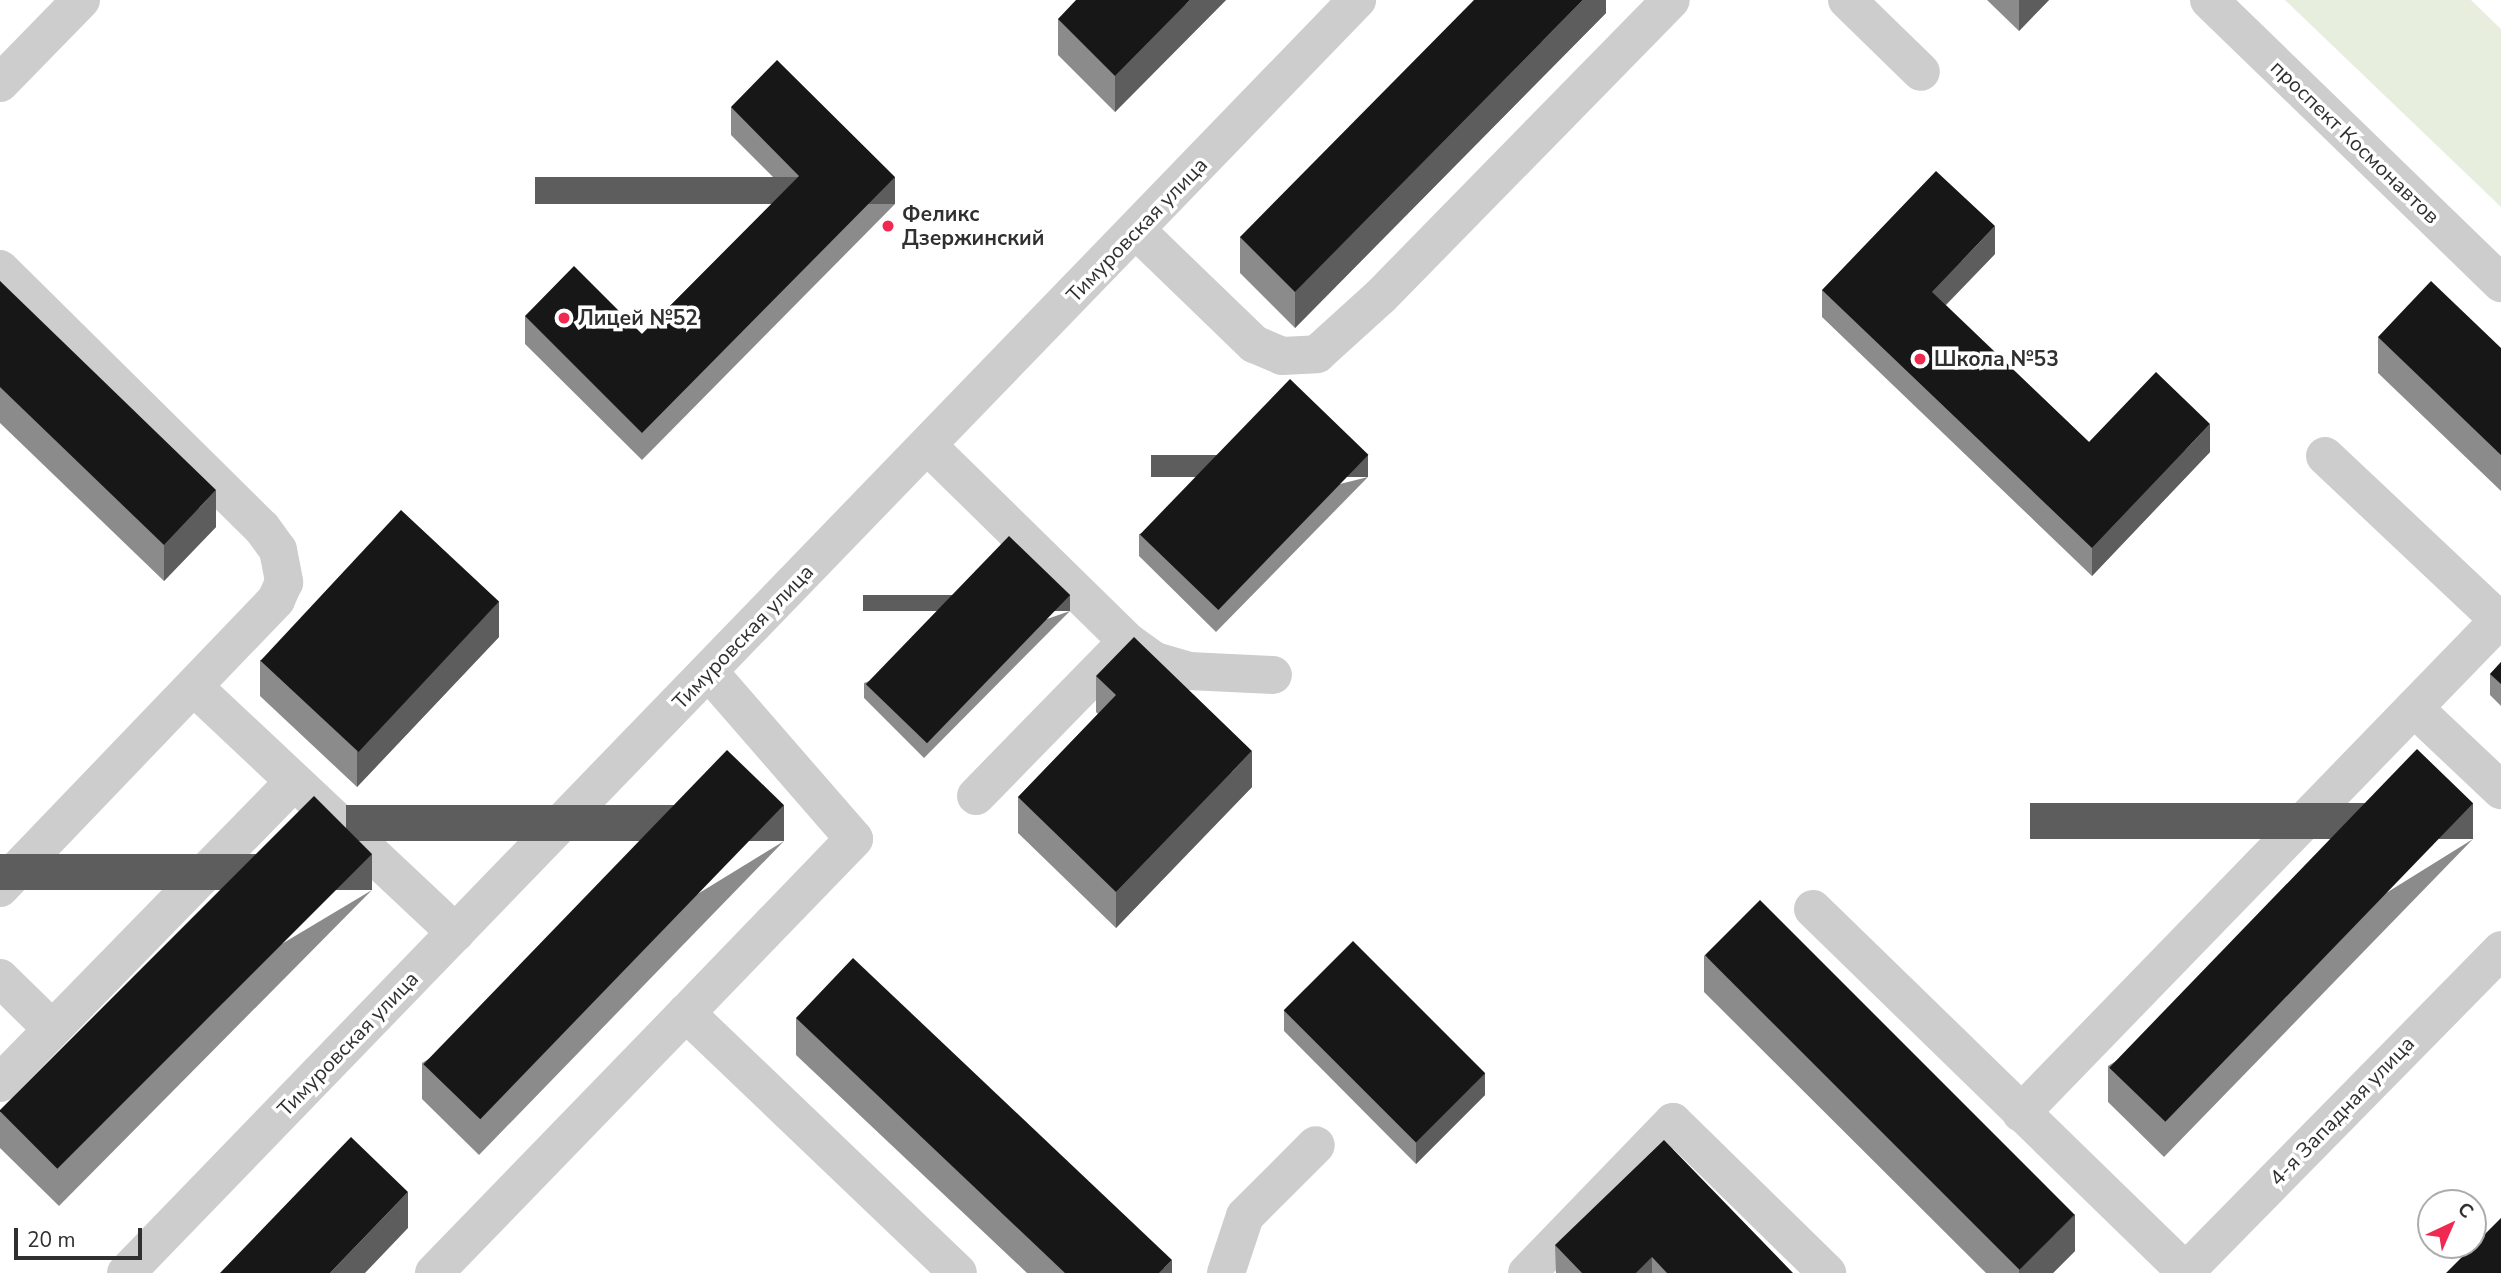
<!DOCTYPE html>
<meta charset="utf-8">
<style>
body{margin:0}
#map{position:relative;width:2501px;height:1273px;overflow:hidden;background:#fff;font-family:"Nunito Sans",sans-serif}
div>[style]{position:absolute}
.green>*{inset:0;background:#e8eedd}
.minor>*{height:38px;margin:-19px;padding:0 19px;transform-origin:19px;border-radius:19px;background:#cdcdcd}
.wall>*{inset:0;background:#8b8b8b}
.shaded-wall>*{inset:0;background:#5d5d5d;transform-origin:0 0}
.building>*{inset:0;background:#171717;transform-origin:0 0}
.dots>*{width:19px;height:19px;translate:-50% -50%;box-sizing:border-box;border:4px solid #fff;border-radius:50%}
span{translate:-50% -50%;white-space:nowrap;text-align:center;line-height:1.15;-webkit-text-stroke:7px #fff;paint-order:stroke}
.street-label{font-size:21px;color:#303030}
.poi-label{font-size:21px;color:#303030;font-weight:700}
.left{translate:0 -50%;text-align:left}
.north{position:absolute;left:2417px;top:1189px;width:70px;height:70px;box-sizing:border-box;background:#fff;border:2px solid #acacac;border-radius:50%;rotate:44deg;font-size:19px;font-weight:700;line-height:28px;text-align:center;color:#303030}
.north::after{content:'';display:block;margin:auto;width:24px;height:32px;background:#f02950;clip-path:polygon(50% 0,100% 100%,50% 72%,0 100%)}
.scale{position:absolute;left:14px;top:1228px;width:128px;height:32px;box-sizing:border-box;border:4px solid #303030;border-top:0;padding-left:9px;font-size:21px;line-height:24px;white-space:nowrap;color:#303030;-webkit-text-stroke:5px #fff;paint-order:stroke}
</style>
<div id="map">
<div class="green">
<i style="clip-path:polygon(2285px 0,2471px 0,2501px 29px,2501px 207px)"></i>
</div>
<div class="minor">
<i style="left:1847px;top:0;width:103px;rotate:44.2deg"></i>
<i style="left:2209px;top:0;width:407px;rotate:44.1deg"></i>
<i style="left:0;top:83px;width:116px;rotate:-45.7deg"></i>
<i style="left:1137px;top:231px;width:163px;rotate:44deg"></i>
<i style="left:1254px;top:344px;width:30px;rotate:23deg"></i>
<i style="left:1282px;top:356px;width:35px;rotate:-3deg"></i>
<i style="left:1317px;top:354px;width:86px;rotate:-42.2deg"></i>
<i style="left:1381px;top:296px;width:414px;rotate:-45.6deg"></i>
<i style="left:0;top:269px;width:368px;rotate:44.7deg"></i>
<i style="left:262px;top:528px;width:27px;rotate:54deg"></i>
<i style="left:278px;top:550px;width:33px;rotate:79deg"></i>
<i style="left:284px;top:582px;width:20px;rotate:114deg"></i>
<i style="left:276px;top:600px;width:399px;rotate:133.8deg"></i>
<i style="left:928px;top:446px;width:279px;rotate:44.4deg"></i>
<i style="left:1127px;top:641px;width:34px;rotate:36deg"></i>
<i style="left:1155px;top:661px;width:35px;rotate:16deg"></i>
<i style="left:1189px;top:671px;width:84px;rotate:2.7deg"></i>
<i style="left:2325px;top:456px;width:239px;rotate:43.3deg"></i>
<i style="left:709px;top:672px;width:221px;rotate:49deg"></i>
<i style="left:854px;top:839px;width:242px;rotate:134deg"></i>
<i style="left:686px;top:1013px;width:376px;rotate:43.7deg"></i>
<i style="left:194px;top:687px;width:359px;rotate:43.2deg"></i>
<i style="left:2414px;top:708px;width:120px;rotate:43.3deg"></i>
<i style="left:976px;top:796px;width:216px;rotate:-45.7deg"></i>
<i style="left:1813px;top:909px;width:519px;rotate:44.22deg"></i>
<i style="left:0;top:978px;width:73px;rotate:44.4deg"></i>
<i style="left:0;top:1083px;width:421px;rotate:-45.7deg"></i>
<i style="left:2021px;top:1113px;width:690px;rotate:-45.88deg"></i>
<i style="left:126px;top:1273px;width:1771px;rotate:-45.96deg"></i>
<i style="left:434px;top:1273px;width:362px;rotate:-45.9deg"></i>
<i style="left:1226px;top:1273px;width:60px;rotate:-71.6deg"></i>
<i style="left:1245px;top:1216px;width:100px;rotate:-45deg"></i>
<i style="left:1527px;top:1273px;width:210px;rotate:-46deg"></i>
<i style="left:1673px;top:1122px;width:216px;rotate:44.4deg"></i>
<i style="left:2184px;top:1273px;width:453px;rotate:-45.5deg"></i>
</div>
<div class="wall">
<i style="clip-path:polygon(1226px 0,1115px 112px,1058px 55px,1058px 19px)"></i>
<i style="clip-path:polygon(1606px 0,1606px 13px,1295px 328px,1240px 273px,1240px 237px)"></i>
<i style="clip-path:polygon(1987px 0,2049px 0,2019px 31px)"></i>
<i style="clip-path:polygon(731px 107px,895px 204px,642px 460px,525px 344px,525px 316px,642px 334px,786px 190px,731px 135px)"></i>
<i style="clip-path:polygon(1995px 254px,1946px 305px,2089px 442px,2210px 452px,2092px 576px,1822px 317px,1822px 290px)"></i>
<i style="clip-path:polygon(0 281px,216px 527px,164px 581px,0 423px)"></i>
<i style="clip-path:polygon(2378px 337px,2501px 348px,2501px 491px,2378px 373px)"></i>
<i style="clip-path:polygon(1368px 477px,1216px 632px,1139px 556px,1139px 534px)"></i>
<i style="clip-path:polygon(1070px 611px,924px 758px,864px 698px,864px 683px)"></i>
<i style="clip-path:polygon(499px 637px,357px 787px,260px 696px,260px 660px)"></i>
<i style="clip-path:polygon(2501px 662px,2501px 706px,2490px 695px,2490px 674px)"></i>
<i style="clip-path:polygon(1096px 676px,1252px 787px,1116px 928px,1018px 833px,1018px 797px,1098px 714px,1096px 712px)"></i>
<i style="clip-path:polygon(2473px 839px,2164px 1157px,2108px 1102px,2108px 1066px)"></i>
<i style="clip-path:polygon(784px 841px,479px 1155px,422px 1099px,422px 1063px)"></i>
<i style="clip-path:polygon(372px 890px,59px 1206px,0 1148px,0 1112px)"></i>
<i style="clip-path:polygon(1704px 955px,2075px 1251px,2053px 1273px,1986px 1273px,1704px 992px)"></i>
<i style="clip-path:polygon(1284px 1010px,1485px 1095px,1416px 1164px,1284px 1031px)"></i>
<i style="clip-path:polygon(796px 1018px,1172px 1273px,1027px 1273px,796px 1055px)"></i>
<i style="clip-path:polygon(1555px 1245px,1793px 1273px,1556px 1273px)"></i>
</div>
<div class="shaded-wall">
<i style="clip-path:polygon(1190px 0,1226px 0,1115px 112px,1115px 76px)"></i>
<i style="clip-path:polygon(1583px 0,1606px 0,1606px 13px,1295px 328px,1295px 292px)"></i>
<i style="clip-path:polygon(2019px 0,2049px 0,2019px 31px)"></i>
<i style="left:895px;top:177px;width:27px;height:360px;rotate:90deg"></i>
<i style="clip-path:polygon(1995px 226px,1995px 254px,1932px 319px,1932px 292px)"></i>
<i style="clip-path:polygon(2210px 424px,2210px 452px,2092px 576px,2092px 548px)"></i>
<i style="left:1368px;top:455px;width:22px;height:217px;rotate:90deg"></i>
<i style="clip-path:polygon(216px 490px,216px 527px,164px 581px,164px 545px)"></i>
<i style="left:1070px;top:595px;width:16px;height:207px;rotate:90deg"></i>
<i style="clip-path:polygon(499px 601px,499px 637px,357px 787px,357px 750px)"></i>
<i style="clip-path:polygon(1252px 751px,1252px 787px,1116px 928px,1116px 892px)"></i>
<i style="left:2473px;top:803px;width:36px;height:443px;rotate:90deg"></i>
<i style="left:784px;top:805px;width:36px;height:438px;rotate:90deg"></i>
<i style="left:372px;top:854px;width:36px;height:445px;rotate:90deg"></i>
<i style="clip-path:polygon(1485px 1073px,1485px 1095px,1416px 1164px,1416px 1142px)"></i>
<i style="clip-path:polygon(408px 1192px,408px 1228px,365px 1273px,330px 1273px)"></i>
<i style="clip-path:polygon(2075px 1214px,2075px 1251px,2053px 1273px,2019px 1273px,2019px 1270px)"></i>
<i style="clip-path:polygon(1652px 1257px,1652px 1273px,1636px 1273px)"></i>
<i style="clip-path:polygon(1172px 1260px,1172px 1273px,1159px 1273px)"></i>
</div>
<div class="building">
<i style="clip-path:polygon(1076px 0,1190px 0,1115px 76px,1058px 19px)"></i>
<i style="clip-path:polygon(1474px 0,1583px 0,1295px 292px,1240px 237px)"></i>
<i style="clip-path:polygon(777px 60px,895px 177px,642px 433px,525px 316px,574px 266px,642px 334px,799px 176px,731px 107px)"></i>
<i style="clip-path:polygon(1936px 171px,1995px 226px,1932px 292px,2089px 442px,2156px 372px,2210px 424px,2092px 548px,1822px 290px)"></i>
<i style="clip-path:polygon(0 281px,216px 490px,164px 545px,0 387px)"></i>
<i style="clip-path:polygon(2431px 281px,2501px 348px,2501px 455px,2378px 337px)"></i>
<i style="left:1290px;top:379px;width:109px;height:216px;rotate:44deg"></i>
<i style="left:401px;top:510px;width:134px;height:206px;rotate:43deg"></i>
<i style="left:1009px;top:536px;width:85px;height:206px;rotate:44deg"></i>
<i style="clip-path:polygon(1134px 637px,1252px 751px,1116px 892px,1018px 797px,1116px 695px,1096px 676px)"></i>
<i style="clip-path:polygon(2501px 662px,2501px 684px,2490px 674px)"></i>
<i style="left:2417px;top:749px;width:78px;height:443px;rotate:44deg"></i>
<i style="left:727px;top:750px;width:79px;height:437px;rotate:44deg"></i>
<i style="left:314px;top:796px;width:82px;height:445px;rotate:45deg"></i>
<i style="left:1760px;top:900px;width:445px;height:78px;rotate:45deg"></i>
<i style="left:1353px;top:941px;width:187px;height:98px;rotate:45deg"></i>
<i style="clip-path:polygon(853px 958px,1172px 1260px,1159px 1273px,1065px 1273px,796px 1018px)"></i>
<i style="clip-path:polygon(351px 1137px,408px 1192px,330px 1273px,220px 1273px)"></i>
<i style="clip-path:polygon(1664px 1140px,1793px 1273px,1667px 1273px,1652px 1257px,1636px 1273px,1582px 1273px,1555px 1245px)"></i>
<i style="clip-path:polygon(2501px 1218px,2501px 1273px,2446px 1273px)"></i>
</div>
<div class="dots">
<i style="left:888px;top:226px;background:#f02950"></i>
<i style="left:564px;top:318px;background:#f02950"></i>
<i style="left:1920px;top:359px;background:#f02950"></i>
</div>
<div class="street-label">
<span style="left:2355px;top:142px;rotate:44deg">проспект Космонавтов</span>
<span style="left:1137px;top:230px;rotate:-46deg">Тимуровская улица</span>
<span style="left:743px;top:637px;rotate:-46deg">Тимуровская улица</span>
<span style="left:348px;top:1044px;rotate:-46deg">Тимуровская улица</span>
<span style="left:2342px;top:1111px;rotate:-46deg">4-я Западная улица</span>
</div>
<div class="poi-label">
<span class="left" style="left:902px;top:226px">Феликс<br>Дзержинский</span>
<span class="left" style="left:578px;top:318px">Лицей №52</span>
<span class="left" style="left:1934px;top:359px">Школа №53</span>
</div>
<div class="north">С</div>
<div class="scale">20 m</div>
</div>
